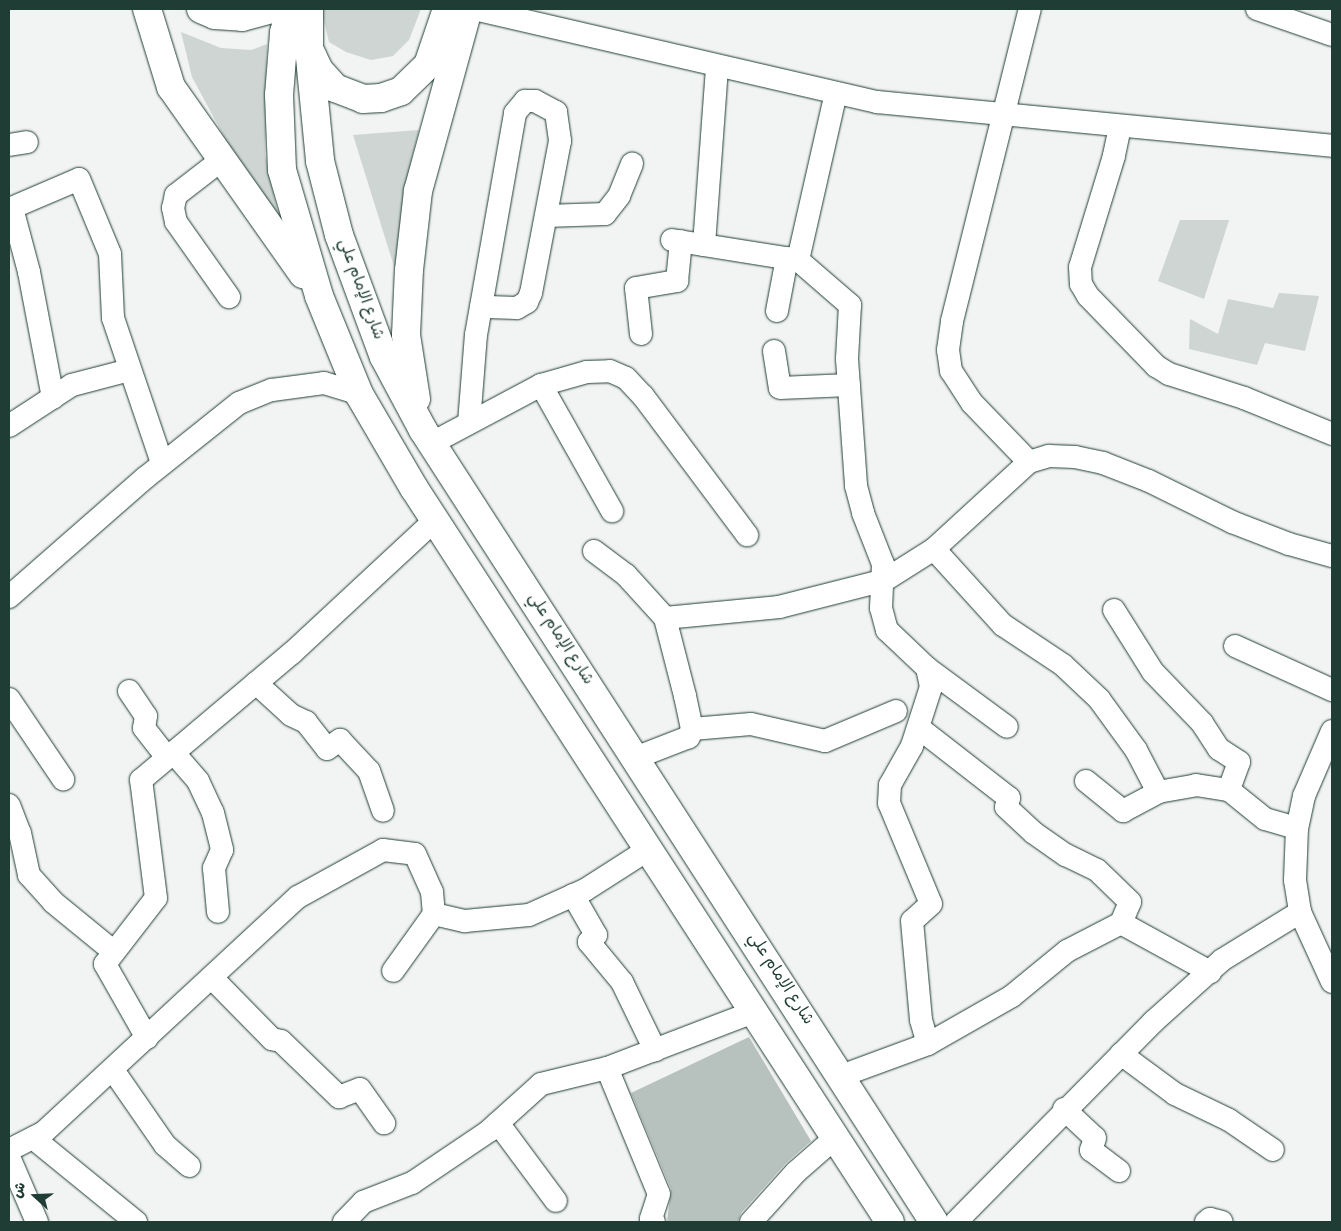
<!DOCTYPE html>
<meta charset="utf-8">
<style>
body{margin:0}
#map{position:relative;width:1341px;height:1231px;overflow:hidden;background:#f2f3f3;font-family:"Gochi Hand","Playpen Sans Arabic",sans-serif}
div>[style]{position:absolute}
.green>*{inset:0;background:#ced5d3}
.building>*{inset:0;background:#b7c1bd}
.roads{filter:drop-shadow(0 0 1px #1f3d34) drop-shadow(0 0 1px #1f3d34)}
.minor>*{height:22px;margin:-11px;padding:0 11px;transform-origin:11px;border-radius:11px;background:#fff}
.major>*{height:28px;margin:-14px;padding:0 14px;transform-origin:14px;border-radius:14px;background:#fff}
span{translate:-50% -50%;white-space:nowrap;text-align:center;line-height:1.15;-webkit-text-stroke:4px #fff;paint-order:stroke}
.street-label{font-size:16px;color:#1f3d34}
.frame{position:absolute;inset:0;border:10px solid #1f3d34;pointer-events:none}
.north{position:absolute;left:10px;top:1171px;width:50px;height:50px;-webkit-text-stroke:4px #fff;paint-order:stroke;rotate:290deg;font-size:14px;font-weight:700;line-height:20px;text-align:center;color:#1f3d34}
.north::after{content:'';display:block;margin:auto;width:18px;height:22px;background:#1f3d34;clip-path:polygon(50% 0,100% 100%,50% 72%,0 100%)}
</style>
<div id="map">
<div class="green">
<i style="clip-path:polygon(321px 9px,421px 9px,409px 40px,393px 56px,371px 60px,346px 52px,329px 42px)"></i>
<i style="clip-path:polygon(181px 32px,221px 48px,251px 50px,267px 44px,265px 155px,279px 219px,228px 144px,192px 77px)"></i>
<i style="clip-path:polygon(419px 130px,412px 157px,397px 276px,353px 135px)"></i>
<i style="clip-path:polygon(1180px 220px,1229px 220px,1204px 299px,1158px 281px)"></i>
<i style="clip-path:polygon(1279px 293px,1319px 296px,1305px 351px,1265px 343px,1257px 365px,1189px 349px,1190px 319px,1218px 334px,1228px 299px,1273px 308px)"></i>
</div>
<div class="building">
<i style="clip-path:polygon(749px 1037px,811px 1141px,786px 1163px,741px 1213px,738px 1222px,667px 1222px,671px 1189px,631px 1093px)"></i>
</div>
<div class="roads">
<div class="minor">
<i style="left:474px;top:9px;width:414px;rotate:13deg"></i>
<i style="left:877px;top:102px;width:457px;rotate:5.5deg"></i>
<i style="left:1257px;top:9px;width:79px;rotate:19.1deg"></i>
<i style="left:1120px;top:127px;width:30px;rotate:102deg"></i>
<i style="left:1114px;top:156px;width:116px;rotate:107deg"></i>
<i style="left:1080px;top:267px;width:17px;rotate:87deg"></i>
<i style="left:1081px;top:284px;width:14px;rotate:60deg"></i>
<i style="left:1088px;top:296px;width:98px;rotate:45.8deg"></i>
<i style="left:1156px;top:366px;width:15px;rotate:32deg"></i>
<i style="left:1169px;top:374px;width:79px;rotate:17.7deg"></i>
<i style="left:1244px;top:398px;width:95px;rotate:22.2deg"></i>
<i style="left:9px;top:145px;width:18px;rotate:-9deg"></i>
<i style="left:220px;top:161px;width:56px;rotate:142.3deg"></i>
<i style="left:176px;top:195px;width:13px;rotate:103deg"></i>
<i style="left:173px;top:208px;width:14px;rotate:78deg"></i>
<i style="left:176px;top:222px;width:92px;rotate:54.8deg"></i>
<i style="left:12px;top:208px;width:66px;rotate:75.1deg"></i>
<i style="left:29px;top:272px;width:128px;rotate:79.2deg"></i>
<i style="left:9px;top:209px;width:76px;rotate:-23.2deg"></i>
<i style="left:79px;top:179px;width:81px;rotate:67.5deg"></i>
<i style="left:110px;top:254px;width:64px;rotate:87.3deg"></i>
<i style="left:113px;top:318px;width:153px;rotate:71.3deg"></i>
<i style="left:546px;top:216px;width:59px;rotate:-1.9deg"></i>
<i style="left:605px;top:214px;width:23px;rotate:-52deg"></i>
<i style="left:619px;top:196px;width:35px;rotate:-68deg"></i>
<i style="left:672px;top:240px;width:128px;rotate:9deg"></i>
<i style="left:798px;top:260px;width:69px;rotate:40.9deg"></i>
<i style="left:850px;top:305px;width:54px;rotate:93.2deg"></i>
<i style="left:847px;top:359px;width:127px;rotate:85.9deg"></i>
<i style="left:856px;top:486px;width:28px;rotate:75deg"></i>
<i style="left:863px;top:513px;width:55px;rotate:68.6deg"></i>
<i style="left:883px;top:564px;width:44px;rotate:92.6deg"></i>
<i style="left:881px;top:608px;width:23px;rotate:75deg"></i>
<i style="left:887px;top:630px;width:55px;rotate:43.5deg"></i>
<i style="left:927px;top:668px;width:19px;rotate:78deg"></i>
<i style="left:931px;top:687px;width:62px;rotate:107.9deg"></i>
<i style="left:912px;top:746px;width:45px;rotate:119.4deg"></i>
<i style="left:890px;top:785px;width:18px;rotate:93deg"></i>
<i style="left:889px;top:803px;width:109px;rotate:67.4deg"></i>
<i style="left:931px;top:904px;width:25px;rotate:138deg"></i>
<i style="left:912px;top:921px;width:99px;rotate:84.8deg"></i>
<i style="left:921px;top:1020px;width:25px;rotate:74deg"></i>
<i style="left:704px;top:245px;width:178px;rotate:-85.8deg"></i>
<i style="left:798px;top:260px;width:171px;rotate:-77.2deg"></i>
<i style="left:777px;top:311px;width:54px;rotate:-79.3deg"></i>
<i style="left:641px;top:334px;width:46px;rotate:-96.2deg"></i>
<i style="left:636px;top:288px;width:42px;rotate:-9.7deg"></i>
<i style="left:677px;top:281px;width:40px;rotate:-84.3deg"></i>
<i style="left:774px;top:351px;width:37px;rotate:81deg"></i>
<i style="left:780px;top:388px;width:69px;rotate:-2.5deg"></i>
<i style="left:541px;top:385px;width:145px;rotate:60.6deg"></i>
<i style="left:469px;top:423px;width:88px;rotate:-85.5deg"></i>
<i style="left:476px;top:335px;width:225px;rotate:-80deg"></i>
<i style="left:515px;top:113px;width:16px;rotate:-50deg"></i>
<i style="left:525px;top:101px;width:10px"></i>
<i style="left:535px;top:101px;width:24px;rotate:28deg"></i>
<i style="left:556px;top:112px;width:29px;rotate:82deg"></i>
<i style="left:560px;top:141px;width:155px;rotate:100.8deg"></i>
<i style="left:531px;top:293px;width:10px;rotate:114deg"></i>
<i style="left:527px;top:302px;width:12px;rotate:149deg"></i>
<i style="left:517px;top:308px;width:36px;rotate:-178deg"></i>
<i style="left:9px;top:426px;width:75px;rotate:-33.1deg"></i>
<i style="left:72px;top:385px;width:59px;rotate:-14.7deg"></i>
<i style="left:432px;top:443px;width:123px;rotate:-28deg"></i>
<i style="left:541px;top:385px;width:48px;rotate:-15.8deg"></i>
<i style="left:587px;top:372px;width:23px;rotate:-2deg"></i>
<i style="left:610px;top:371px;width:17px;rotate:24deg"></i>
<i style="left:626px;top:378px;width:25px;rotate:47deg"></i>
<i style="left:643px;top:396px;width:174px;rotate:53.2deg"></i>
<i style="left:1029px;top:462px;width:82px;rotate:-134deg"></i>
<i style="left:972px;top:403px;width:38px;rotate:-123deg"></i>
<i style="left:951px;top:371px;width:21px;rotate:-98deg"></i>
<i style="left:948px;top:350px;width:29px;rotate:-82deg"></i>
<i style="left:952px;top:321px;width:322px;rotate:-76deg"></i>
<i style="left:934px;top:549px;width:103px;rotate:47.8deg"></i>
<i style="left:1003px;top:625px;width:72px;rotate:33.7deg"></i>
<i style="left:1063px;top:665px;width:50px;rotate:43.4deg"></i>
<i style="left:1099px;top:699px;width:63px;rotate:54deg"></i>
<i style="left:1136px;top:750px;width:47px;rotate:62.4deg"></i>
<i style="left:1158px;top:792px;width:39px;rotate:-10deg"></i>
<i style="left:1196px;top:785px;width:33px;rotate:9deg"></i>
<i style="left:594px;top:551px;width:40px;rotate:37deg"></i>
<i style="left:626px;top:575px;width:58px;rotate:47.8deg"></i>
<i style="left:665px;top:618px;width:81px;rotate:75.6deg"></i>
<i style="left:685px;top:696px;width:34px;rotate:78deg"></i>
<i style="left:692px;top:729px;width:9px;rotate:111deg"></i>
<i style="left:689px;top:737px;width:58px;rotate:158.7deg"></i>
<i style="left:9px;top:597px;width:181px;rotate:-41.2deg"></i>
<i style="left:145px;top:478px;width:120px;rotate:-38.6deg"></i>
<i style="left:239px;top:403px;width:35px;rotate:-22deg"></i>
<i style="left:272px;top:390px;width:52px;rotate:-7.7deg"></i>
<i style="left:324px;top:383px;width:37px;rotate:17deg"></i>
<i style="left:1114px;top:610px;width:73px;rotate:57.8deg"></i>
<i style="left:1153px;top:672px;width:71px;rotate:46.1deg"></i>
<i style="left:1202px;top:723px;width:31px;rotate:57deg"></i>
<i style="left:1219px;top:749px;width:24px;rotate:33deg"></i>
<i style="left:1239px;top:762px;width:30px;rotate:110deg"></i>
<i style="left:1229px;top:790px;width:46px;rotate:38.9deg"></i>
<i style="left:1265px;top:819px;width:33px;rotate:16deg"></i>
<i style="left:665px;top:618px;width:115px;rotate:-5.5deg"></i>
<i style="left:779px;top:607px;width:109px;rotate:-14.3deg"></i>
<i style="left:885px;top:580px;width:58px;rotate:-32.3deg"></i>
<i style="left:934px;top:549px;width:129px;rotate:-42.5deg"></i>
<i style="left:1029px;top:462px;width:21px;rotate:-17deg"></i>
<i style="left:1049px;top:456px;width:26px;rotate:2deg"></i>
<i style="left:1075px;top:457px;width:29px;rotate:12deg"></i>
<i style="left:1103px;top:463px;width:49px;rotate:21.4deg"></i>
<i style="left:1149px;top:481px;width:93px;rotate:26.3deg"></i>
<i style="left:1232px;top:522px;width:61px;rotate:21.1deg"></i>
<i style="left:1289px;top:544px;width:45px;rotate:15.6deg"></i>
<i style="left:1235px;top:646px;width:107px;rotate:24.4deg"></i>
<i style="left:927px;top:668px;width:99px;rotate:36.4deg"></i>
<i style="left:256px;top:683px;width:47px;rotate:42.4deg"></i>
<i style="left:291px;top:715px;width:17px;rotate:25deg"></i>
<i style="left:306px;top:722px;width:34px;rotate:52deg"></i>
<i style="left:327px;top:749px;width:16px;rotate:-35deg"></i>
<i style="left:340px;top:740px;width:42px;rotate:46.9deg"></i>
<i style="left:369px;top:771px;width:42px;rotate:70.7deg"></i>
<i style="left:129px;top:691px;width:30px;rotate:56deg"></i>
<i style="left:146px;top:716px;width:12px;rotate:99deg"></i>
<i style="left:144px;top:728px;width:37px;rotate:52deg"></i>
<i style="left:9px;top:699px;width:97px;rotate:56deg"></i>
<i style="left:919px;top:728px;width:114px;rotate:37.9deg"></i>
<i style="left:1009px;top:798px;width:9px;rotate:108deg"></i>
<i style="left:1006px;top:807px;width:38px;rotate:43deg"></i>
<i style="left:1034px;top:833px;width:39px;rotate:35deg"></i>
<i style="left:1066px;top:855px;width:34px;rotate:26deg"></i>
<i style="left:1097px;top:870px;width:46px;rotate:44.1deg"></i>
<i style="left:1130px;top:902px;width:23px;rotate:113deg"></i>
<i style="left:692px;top:729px;width:59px;rotate:-4.8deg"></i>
<i style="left:751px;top:724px;width:76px;rotate:12.9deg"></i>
<i style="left:825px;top:741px;width:77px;rotate:-22.9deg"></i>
<i style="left:1332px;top:731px;width:71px;rotate:113.3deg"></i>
<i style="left:1304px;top:796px;width:33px;rotate:102deg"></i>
<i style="left:1297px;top:828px;width:52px;rotate:92.2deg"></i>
<i style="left:1295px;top:880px;width:32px;rotate:81deg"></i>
<i style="left:1300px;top:912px;width:77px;rotate:65.4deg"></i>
<i style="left:173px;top:752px;width:38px;rotate:49deg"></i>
<i style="left:198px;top:781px;width:35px;rotate:65deg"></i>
<i style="left:213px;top:813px;width:38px;rotate:76deg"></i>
<i style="left:222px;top:850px;width:20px;rotate:114deg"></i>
<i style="left:214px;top:868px;width:44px;rotate:84.8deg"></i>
<i style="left:1086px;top:781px;width:48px;rotate:39deg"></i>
<i style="left:1123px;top:811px;width:40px;rotate:-28deg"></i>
<i style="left:9px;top:805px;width:30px;rotate:69deg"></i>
<i style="left:20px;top:833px;width:43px;rotate:77.9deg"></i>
<i style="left:29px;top:875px;width:36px;rotate:48deg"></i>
<i style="left:53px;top:902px;width:77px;rotate:39.2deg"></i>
<i style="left:573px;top:895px;width:46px;rotate:60.1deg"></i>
<i style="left:596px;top:935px;width:10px;rotate:135deg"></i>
<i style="left:589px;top:942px;width:52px;rotate:50.5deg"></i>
<i style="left:622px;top:982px;width:76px;rotate:64.1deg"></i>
<i style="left:434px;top:914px;width:32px;rotate:13deg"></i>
<i style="left:465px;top:921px;width:64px;rotate:-5.4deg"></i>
<i style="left:529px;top:915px;width:61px;rotate:-24.1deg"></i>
<i style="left:585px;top:890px;width:76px;rotate:-32.6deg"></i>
<i style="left:212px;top:978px;width:86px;rotate:45.5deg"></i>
<i style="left:272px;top:1039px;width:9px;rotate:13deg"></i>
<i style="left:281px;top:1041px;width:81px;rotate:44deg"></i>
<i style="left:339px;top:1097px;width:22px;rotate:-21deg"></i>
<i style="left:360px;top:1089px;width:42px;rotate:54.8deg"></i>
<i style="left:147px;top:1038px;width:85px;rotate:-119.6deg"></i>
<i style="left:105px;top:964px;width:83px;rotate:-52.3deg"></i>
<i style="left:156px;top:898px;width:119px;rotate:-97.2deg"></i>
<i style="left:141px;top:780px;width:197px;rotate:-40.1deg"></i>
<i style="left:292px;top:653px;width:195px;rotate:-42.9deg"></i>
<i style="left:1121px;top:1054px;width:67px;rotate:36.5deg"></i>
<i style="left:1175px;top:1094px;width:60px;rotate:25.7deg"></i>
<i style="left:1229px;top:1120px;width:53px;rotate:34.3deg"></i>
<i style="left:607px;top:1068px;width:136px;rotate:67.6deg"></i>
<i style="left:659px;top:1194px;width:26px;rotate:108deg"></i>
<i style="left:651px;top:1219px;width:4px;rotate:45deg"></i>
<i style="left:113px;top:1070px;width:91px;rotate:55.3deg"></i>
<i style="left:165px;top:1145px;width:32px;rotate:41deg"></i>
<i style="left:841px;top:1076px;width:93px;rotate:-20.2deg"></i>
<i style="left:928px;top:1044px;width:97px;rotate:-29.7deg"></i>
<i style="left:1012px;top:996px;width:71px;rotate:-39.3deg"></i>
<i style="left:1067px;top:951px;width:61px;rotate:-27.4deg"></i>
<i style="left:1121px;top:923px;width:102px;rotate:28.8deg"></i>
<i style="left:1064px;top:1109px;width:42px;rotate:43.1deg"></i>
<i style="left:1095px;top:1138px;width:13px;rotate:108deg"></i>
<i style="left:1091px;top:1150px;width:35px;rotate:37deg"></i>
<i style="left:498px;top:1123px;width:97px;rotate:53.4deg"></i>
<i style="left:33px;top:1138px;width:133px;rotate:39.2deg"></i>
<i style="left:9px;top:1150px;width:39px;rotate:-27deg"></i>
<i style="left:44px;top:1132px;width:346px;rotate:-42.8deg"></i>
<i style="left:298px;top:897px;width:97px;rotate:-28.9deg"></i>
<i style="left:383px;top:850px;width:32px;rotate:7deg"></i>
<i style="left:415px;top:854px;width:42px;rotate:65.9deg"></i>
<i style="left:432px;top:892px;width:22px;rotate:85deg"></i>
<i style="left:434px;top:914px;width:70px;rotate:125.7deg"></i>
<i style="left:9px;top:1157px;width:71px;rotate:66.7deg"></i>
<i style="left:344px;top:1222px;width:28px;rotate:-46deg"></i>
<i style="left:363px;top:1202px;width:53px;rotate:-21.2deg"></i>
<i style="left:412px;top:1183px;width:93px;rotate:-34deg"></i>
<i style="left:489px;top:1131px;width:70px;rotate:-42.1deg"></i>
<i style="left:541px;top:1084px;width:68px;rotate:-13.6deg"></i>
<i style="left:607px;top:1068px;width:157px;rotate:-20.9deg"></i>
<i style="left:751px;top:1222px;width:67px;rotate:-48deg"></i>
<i style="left:796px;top:1172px;width:52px;rotate:-41.1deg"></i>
<i style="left:956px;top:1222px;width:281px;rotate:-45.4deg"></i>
<i style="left:1153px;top:1022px;width:93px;rotate:-41.9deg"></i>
<i style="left:1222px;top:960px;width:92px;rotate:-31.6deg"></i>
<i style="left:1206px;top:1222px;width:5px;rotate:-37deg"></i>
<i style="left:1210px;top:1219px;width:12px;rotate:14deg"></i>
</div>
<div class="major">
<i style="left:147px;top:9px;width:82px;rotate:72.9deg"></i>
<i style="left:171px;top:87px;width:229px;rotate:54.8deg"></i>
<i style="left:201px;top:9px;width:15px;rotate:23deg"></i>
<i style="left:215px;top:15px;width:27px;rotate:4deg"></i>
<i style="left:242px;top:17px;width:31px;rotate:-15deg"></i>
<i style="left:290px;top:9px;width:25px;rotate:104deg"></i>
<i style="left:284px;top:33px;width:62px;rotate:94.6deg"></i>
<i style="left:279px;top:95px;width:75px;rotate:87.7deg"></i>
<i style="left:282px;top:170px;width:131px;rotate:73.6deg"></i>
<i style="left:319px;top:296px;width:106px;rotate:67.8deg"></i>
<i style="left:359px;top:394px;width:109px;rotate:59.7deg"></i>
<i style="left:414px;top:488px;width:875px;rotate:57.04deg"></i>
<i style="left:309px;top:9px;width:39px;rotate:90deg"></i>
<i style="left:309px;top:48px;width:114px;rotate:84.4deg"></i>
<i style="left:320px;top:161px;width:76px;rotate:75.6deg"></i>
<i style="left:339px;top:235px;width:130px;rotate:69.8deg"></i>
<i style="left:384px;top:357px;width:83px;rotate:61.9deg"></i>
<i style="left:423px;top:430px;width:943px;rotate:57.17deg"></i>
<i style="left:311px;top:53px;width:19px;rotate:65deg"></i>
<i style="left:319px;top:70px;width:24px;rotate:48deg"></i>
<i style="left:335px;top:88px;width:30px;rotate:21deg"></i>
<i style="left:363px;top:99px;width:18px;rotate:-3deg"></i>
<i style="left:381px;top:98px;width:21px;rotate:-19deg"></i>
<i style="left:401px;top:91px;width:37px;rotate:-44deg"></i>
<i style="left:428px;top:65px;width:59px;rotate:-71.3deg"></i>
<i style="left:416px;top:399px;width:65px;rotate:-98.9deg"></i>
<i style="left:406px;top:335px;width:65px;rotate:-87.4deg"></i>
<i style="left:409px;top:270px;width:80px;rotate:-83.5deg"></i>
<i style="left:418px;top:191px;width:189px;rotate:-74.6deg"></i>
</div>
</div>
<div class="street-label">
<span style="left:359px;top:290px;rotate:70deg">شارع الإمام علي</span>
<span style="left:559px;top:640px;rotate:57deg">شارع الإمام علي</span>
<span style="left:779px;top:980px;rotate:57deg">شارع الإمام علي</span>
</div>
<div class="frame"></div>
<div class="north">ش</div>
</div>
